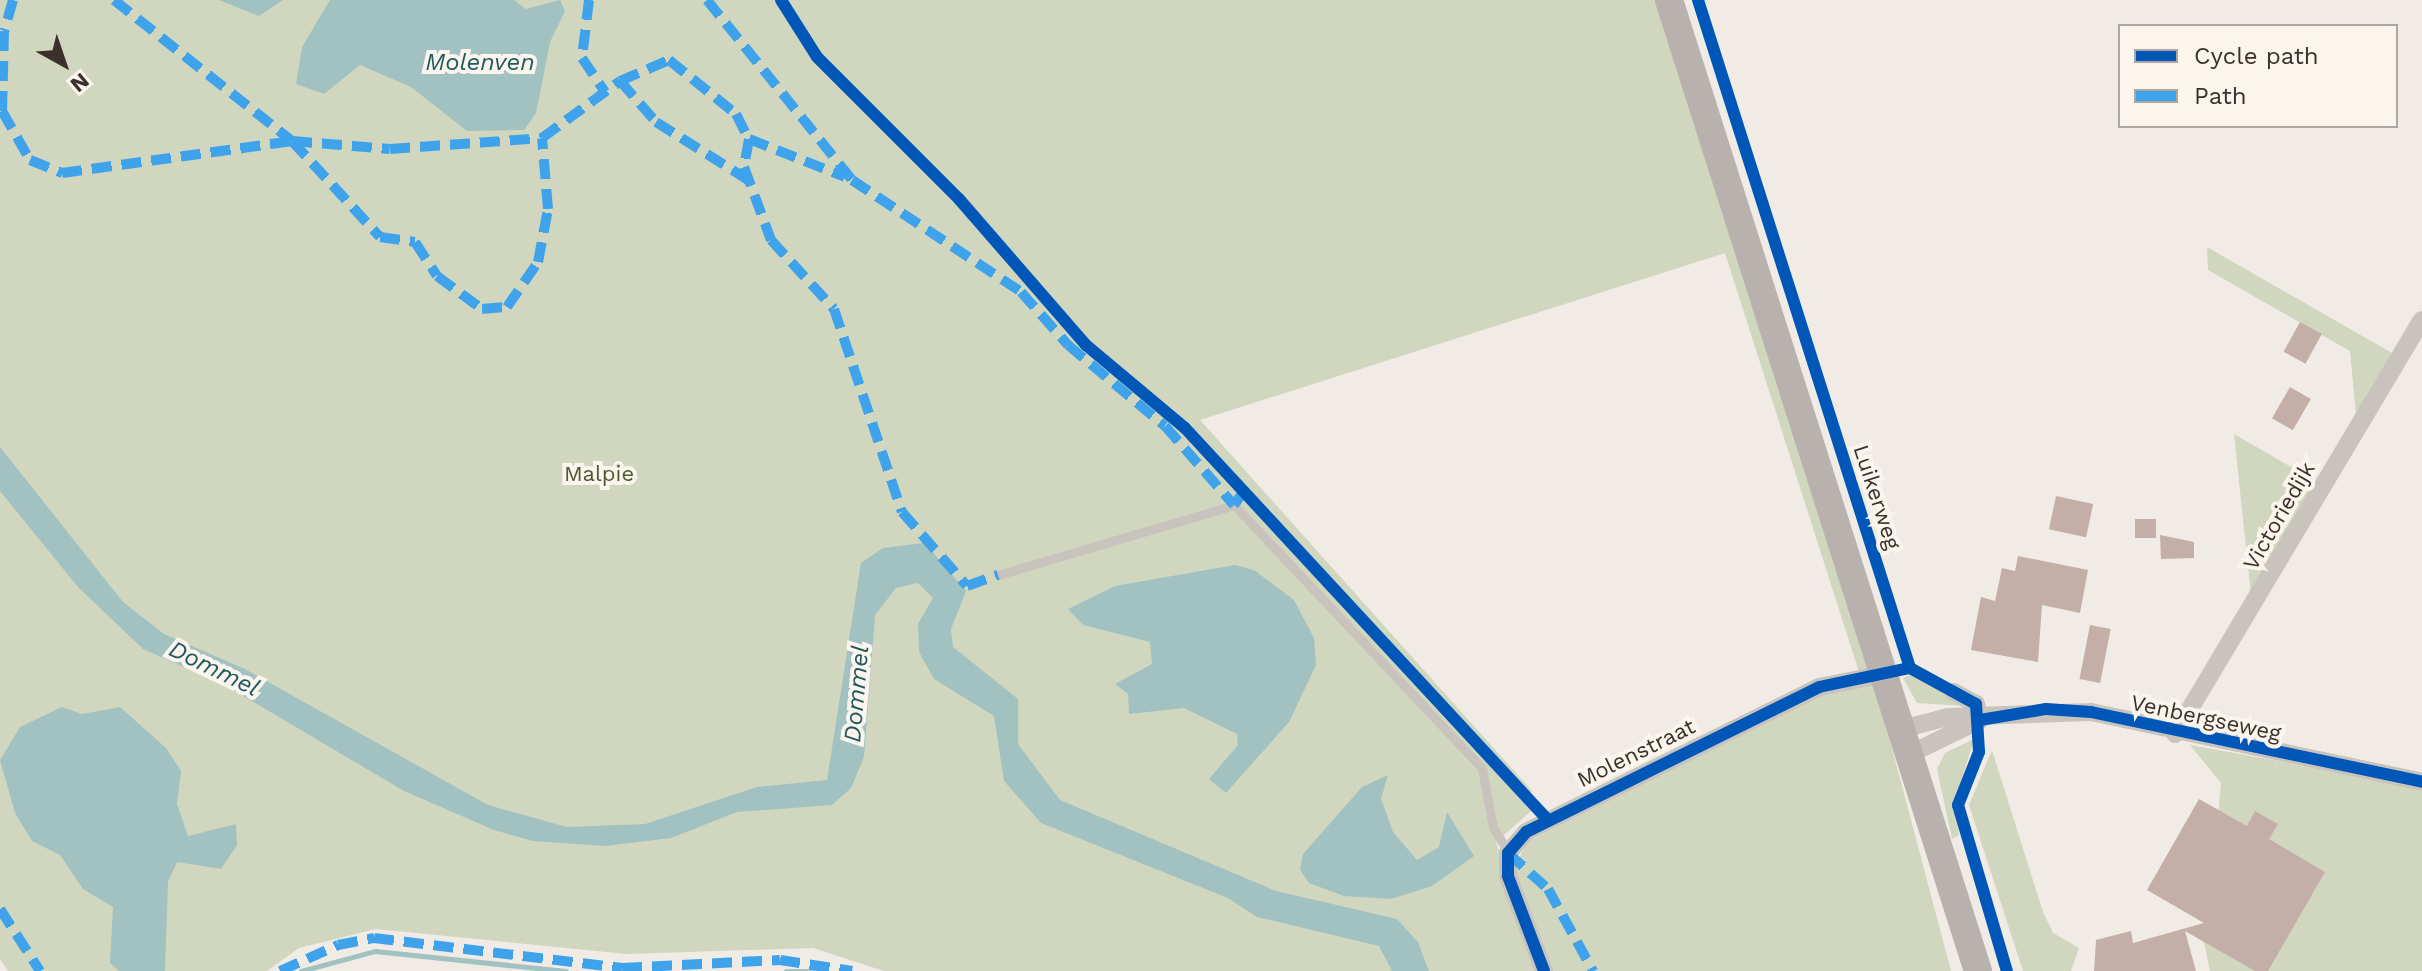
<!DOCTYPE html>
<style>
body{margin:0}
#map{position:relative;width:2422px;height:971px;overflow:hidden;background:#f0ebe5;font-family:"Work Sans",sans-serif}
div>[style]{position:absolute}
.green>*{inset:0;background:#d1d6bf}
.water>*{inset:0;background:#a1c2c1}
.stream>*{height:5px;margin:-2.5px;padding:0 2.5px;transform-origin:2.5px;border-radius:2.5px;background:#a1c2c1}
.building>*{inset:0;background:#c3afa7;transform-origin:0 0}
.lane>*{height:9px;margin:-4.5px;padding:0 4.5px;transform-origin:4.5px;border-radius:4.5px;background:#c9c3be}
.street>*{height:18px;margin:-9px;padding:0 9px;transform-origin:9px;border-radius:9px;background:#c9c3be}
.primary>*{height:28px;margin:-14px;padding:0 14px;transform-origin:14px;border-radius:14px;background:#b8b1ad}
.quiet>*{height:10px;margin-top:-5px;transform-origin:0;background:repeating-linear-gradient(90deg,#3fa3eb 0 20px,transparent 0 30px)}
.cycleway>*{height:12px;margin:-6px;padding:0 6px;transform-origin:6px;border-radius:6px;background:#0057b8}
span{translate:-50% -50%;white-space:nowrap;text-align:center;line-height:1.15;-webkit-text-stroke:8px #fbf5ee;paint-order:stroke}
.park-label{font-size:22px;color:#4a5a2e}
.street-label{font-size:22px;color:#3b302b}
.water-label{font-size:24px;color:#1f5a5e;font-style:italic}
.legend{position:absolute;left:2118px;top:24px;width:280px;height:104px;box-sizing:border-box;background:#fbf5ee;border:2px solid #aea6a0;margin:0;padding:10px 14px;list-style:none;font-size:24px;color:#3b302b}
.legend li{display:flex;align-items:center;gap:16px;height:40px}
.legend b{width:40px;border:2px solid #aea6a0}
.north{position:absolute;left:24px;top:24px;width:80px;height:80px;-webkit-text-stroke:6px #fbf5ee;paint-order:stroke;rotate:140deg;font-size:22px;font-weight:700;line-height:32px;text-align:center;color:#3b302b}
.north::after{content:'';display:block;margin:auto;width:28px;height:36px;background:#3b302b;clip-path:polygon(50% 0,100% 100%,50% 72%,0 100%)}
</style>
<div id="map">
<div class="green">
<i style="clip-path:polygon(0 0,1661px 0,1869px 670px,1859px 672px,1725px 253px,1200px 420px,1532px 791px,1524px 803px,1531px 811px,1496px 842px,1538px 971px,1429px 971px,1421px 950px,1403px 971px,884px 971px,813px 948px,627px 954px,376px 929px,299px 948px,267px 971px,8px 971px,0 959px)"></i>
<i style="clip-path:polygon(2207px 247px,2392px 353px,2356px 414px,2350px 351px,2208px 270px)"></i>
<i style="clip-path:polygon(2234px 434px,2317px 482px,2251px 595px)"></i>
<i style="clip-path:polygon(1910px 675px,1959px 699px,1965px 706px,1917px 703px,1903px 678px)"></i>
<i style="clip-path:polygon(1875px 684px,1951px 971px,1550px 971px,1514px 868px,1527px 842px,1823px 693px)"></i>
<i style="clip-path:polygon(1974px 739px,1954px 804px,1959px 835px,1952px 839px,1937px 769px,1945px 753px)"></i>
<i style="clip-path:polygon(2190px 745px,2422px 787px,2422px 971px,2210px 971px,2202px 933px,2254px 838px,2218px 817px,2221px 783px)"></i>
<i style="clip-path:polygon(1992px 750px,2043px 912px,2053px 933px,2079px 948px,2071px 971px,2023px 971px,1969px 805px)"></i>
</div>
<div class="water">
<i style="clip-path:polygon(219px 0,283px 0,259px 16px)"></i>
<i style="clip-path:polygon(330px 0,514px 0,526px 9px,560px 0,565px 11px,550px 42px,536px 113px,524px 130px,467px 131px,411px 87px,360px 65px,324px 94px,296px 84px,302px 47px)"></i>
<i style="clip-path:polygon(0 447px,123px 602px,164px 634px,245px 669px,488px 805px,567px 827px,645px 824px,757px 787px,827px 780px,861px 563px,883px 548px,925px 543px,966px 591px,951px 629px,953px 647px,1018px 699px,1018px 744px,1060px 800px,1276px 891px,1397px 919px,1418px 942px,1429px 971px,1392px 971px,1379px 946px,1257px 917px,1228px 898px,1041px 823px,1004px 781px,994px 716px,934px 679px,919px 652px,918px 624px,933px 598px,918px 583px,896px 588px,875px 615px,864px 757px,851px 788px,832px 805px,737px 812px,671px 838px,605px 846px,533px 841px,494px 830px,404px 791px,223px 684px,143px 649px,78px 587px,0 491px)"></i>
<i style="clip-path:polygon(1235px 565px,1254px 570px,1294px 600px,1314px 638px,1316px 665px,1289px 722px,1226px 793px,1209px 779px,1238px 745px,1237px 734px,1184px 708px,1129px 714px,1128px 694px,1115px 684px,1152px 664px,1150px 642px,1083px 625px,1068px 609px,1115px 586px)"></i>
<i style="clip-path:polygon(62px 707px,82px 714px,120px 707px,166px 748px,181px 771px,177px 804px,188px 836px,236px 824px,237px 845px,221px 869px,177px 862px,168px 882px,165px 971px,119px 971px,110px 963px,113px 907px,83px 889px,60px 855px,32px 841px,15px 813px,0 760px,20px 727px)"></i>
<i style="clip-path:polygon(1388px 775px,1381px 799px,1393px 832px,1417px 860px,1439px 847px,1447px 812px,1474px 856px,1432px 886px,1391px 899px,1344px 896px,1309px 883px,1300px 870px,1303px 854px,1362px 787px)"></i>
</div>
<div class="stream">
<i style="left:301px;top:971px;width:77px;rotate:-15.1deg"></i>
<i style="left:375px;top:951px;width:192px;rotate:6deg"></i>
<i style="left:786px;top:971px;width:32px"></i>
</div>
<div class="building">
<i style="left:2300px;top:322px;width:25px;height:34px;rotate:29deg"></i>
<i style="left:2290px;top:387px;width:24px;height:36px;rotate:30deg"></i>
<i style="left:2056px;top:496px;width:38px;height:34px;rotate:12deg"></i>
<i style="left:2135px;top:519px;width:21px;height:19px"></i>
<i style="clip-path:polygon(2160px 535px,2194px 542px,2194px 558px,2161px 559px)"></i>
<i style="clip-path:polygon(2018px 556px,2088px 570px,2080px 613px,2042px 605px,2038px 662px,1971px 650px,1981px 597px,1995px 601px,2002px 568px,2015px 571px)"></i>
<i style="left:2090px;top:625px;width:21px;height:55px;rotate:11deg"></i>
<i style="clip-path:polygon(2199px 799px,2247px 826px,2255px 811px,2278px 824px,2269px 839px,2325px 872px,2268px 971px,2255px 971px,2185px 931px,2196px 971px,2094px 971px,2096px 940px,2131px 931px,2133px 943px,2204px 923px,2147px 890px)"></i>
</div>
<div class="lane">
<i style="left:998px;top:575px;width:246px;rotate:-16.5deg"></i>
<i style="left:1234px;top:505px;width:361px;rotate:46.7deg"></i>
<i style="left:1482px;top:768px;width:60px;rotate:79.4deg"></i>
<i style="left:1493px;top:827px;width:29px;rotate:59deg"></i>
</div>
<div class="street">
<i style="left:1954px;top:692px;width:25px;rotate:29deg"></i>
<i style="left:1976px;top:704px;width:16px;rotate:76deg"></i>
<i style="left:1902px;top:729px;width:48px;rotate:-14.6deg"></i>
<i style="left:1948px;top:717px;width:143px;rotate:-2deg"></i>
<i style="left:2091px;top:712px;width:338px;rotate:11.9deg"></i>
<i style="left:2175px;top:734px;width:482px;rotate:-59.2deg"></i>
<i style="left:1910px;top:754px;width:78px;rotate:-25.9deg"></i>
<i style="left:1544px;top:971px;width:102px;rotate:-110.8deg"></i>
<i style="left:1508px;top:876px;width:23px;rotate:-90deg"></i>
<i style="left:1508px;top:853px;width:28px;rotate:-49deg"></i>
<i style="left:1526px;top:832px;width:327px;rotate:-26.3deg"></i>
<i style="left:1819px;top:687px;width:67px;rotate:-11.1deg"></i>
</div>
<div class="primary">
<i style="left:1669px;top:0;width:1019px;rotate:72.35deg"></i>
</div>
<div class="quiet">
<i style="left:13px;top:0;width:32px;rotate:106deg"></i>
<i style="left:4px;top:31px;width:80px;rotate:91.4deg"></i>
<i style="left:2px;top:111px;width:56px;rotate:60.3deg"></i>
<i style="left:30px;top:160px;width:35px;rotate:22deg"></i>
<i style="left:62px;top:173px;width:232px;rotate:-7.9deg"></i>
<i style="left:292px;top:141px;width:98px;rotate:4.7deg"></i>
<i style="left:390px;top:149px;width:152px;rotate:-4.1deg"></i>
<i style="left:542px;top:138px;width:97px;rotate:-36.2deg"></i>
<i style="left:620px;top:81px;width:53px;rotate:-23.2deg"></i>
<i style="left:669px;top:60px;width:86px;rotate:38.9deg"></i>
<i style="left:736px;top:114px;width:28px;rotate:63deg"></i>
<i style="left:749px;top:139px;width:28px;rotate:100deg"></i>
<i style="left:744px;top:167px;width:78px;rotate:69.7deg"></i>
<i style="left:771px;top:240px;width:93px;rotate:47.6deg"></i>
<i style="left:834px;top:309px;width:214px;rotate:71.5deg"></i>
<i style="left:902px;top:512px;width:98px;rotate:48.7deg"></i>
<i style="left:967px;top:586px;width:33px;rotate:-20deg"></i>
<i style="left:114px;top:0;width:227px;rotate:38.4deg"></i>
<i style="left:292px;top:141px;width:130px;rotate:47.5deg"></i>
<i style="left:380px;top:237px;width:35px;rotate:8deg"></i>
<i style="left:415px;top:242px;width:40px;rotate:57.1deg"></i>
<i style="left:437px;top:276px;width:56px;rotate:36.3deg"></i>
<i style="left:482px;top:309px;width:25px;rotate:-5deg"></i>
<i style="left:507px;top:307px;width:55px;rotate:-55.4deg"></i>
<i style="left:538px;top:262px;width:54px;rotate:-79.3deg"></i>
<i style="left:548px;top:209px;width:71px;rotate:-94.8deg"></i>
<i style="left:589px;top:0;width:58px;rotate:96.9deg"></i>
<i style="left:582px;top:58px;width:41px;rotate:55.9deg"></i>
<i style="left:707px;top:0;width:231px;rotate:51.1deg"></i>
<i style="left:852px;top:180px;width:203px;rotate:33.5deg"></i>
<i style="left:1021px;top:292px;width:71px;rotate:48.4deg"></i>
<i style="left:1068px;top:345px;width:126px;rotate:39.9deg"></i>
<i style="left:1165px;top:426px;width:105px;rotate:48.9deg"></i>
<i style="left:1234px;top:505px;width:17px;rotate:-54deg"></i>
<i style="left:620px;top:81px;width:55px;rotate:48.7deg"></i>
<i style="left:656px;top:122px;width:109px;rotate:32.2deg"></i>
<i style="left:749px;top:139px;width:103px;rotate:21.6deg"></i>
<i style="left:1508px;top:853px;width:54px;rotate:42deg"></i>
<i style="left:1548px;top:889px;width:94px;rotate:61.2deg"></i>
<i style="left:0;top:909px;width:74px;rotate:57.2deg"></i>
<i style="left:280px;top:971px;width:64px;rotate:-24.1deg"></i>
<i style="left:338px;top:945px;width:37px;rotate:-11deg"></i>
<i style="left:374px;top:938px;width:250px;rotate:6.9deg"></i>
<i style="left:622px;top:968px;width:158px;rotate:-2.9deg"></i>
<i style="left:780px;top:960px;width:73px;rotate:8.7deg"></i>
</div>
<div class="cycleway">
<i style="left:781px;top:0;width:67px;rotate:57.7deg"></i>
<i style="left:817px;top:57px;width:201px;rotate:45deg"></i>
<i style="left:959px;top:199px;width:194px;rotate:49deg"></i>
<i style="left:1086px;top:345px;width:129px;rotate:40deg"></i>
<i style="left:1185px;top:428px;width:531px;rotate:47.21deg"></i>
<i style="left:1698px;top:0;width:701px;rotate:72.39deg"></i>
<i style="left:1910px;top:668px;width:75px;rotate:28.6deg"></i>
<i style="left:1976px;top:704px;width:48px;rotate:86.4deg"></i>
<i style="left:1979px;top:752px;width:57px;rotate:111.6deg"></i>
<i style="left:1958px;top:805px;width:173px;rotate:73.6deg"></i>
<i style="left:1980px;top:720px;width:67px;rotate:-9.5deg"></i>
<i style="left:2046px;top:709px;width:45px;rotate:3.8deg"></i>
<i style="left:2091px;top:712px;width:338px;rotate:11.9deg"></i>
<i style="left:1544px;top:971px;width:102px;rotate:-110.8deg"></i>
<i style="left:1508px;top:876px;width:23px;rotate:-90deg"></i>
<i style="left:1508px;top:853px;width:28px;rotate:-49deg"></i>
<i style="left:1526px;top:832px;width:327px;rotate:-26.3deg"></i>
<i style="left:1819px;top:687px;width:93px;rotate:-11.8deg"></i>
</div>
<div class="park-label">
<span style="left:599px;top:474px">Malpie</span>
</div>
<div class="street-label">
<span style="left:1877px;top:497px;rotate:72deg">Luikerweg</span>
<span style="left:2279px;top:516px;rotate:-60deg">Victoriedijk</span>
<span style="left:2206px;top:718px;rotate:12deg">Venbergseweg</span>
<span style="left:1636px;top:753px;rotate:-26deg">Molenstraat</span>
</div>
<div class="water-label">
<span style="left:480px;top:63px">Molenven</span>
<span style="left:214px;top:669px;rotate:26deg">Dommel</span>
<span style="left:857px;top:694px;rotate:-85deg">Dommel</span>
</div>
<ul class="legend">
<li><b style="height:10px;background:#0057b8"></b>Cycle path</li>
<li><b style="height:10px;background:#3fa3eb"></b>Path</li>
</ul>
<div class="north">N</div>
</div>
